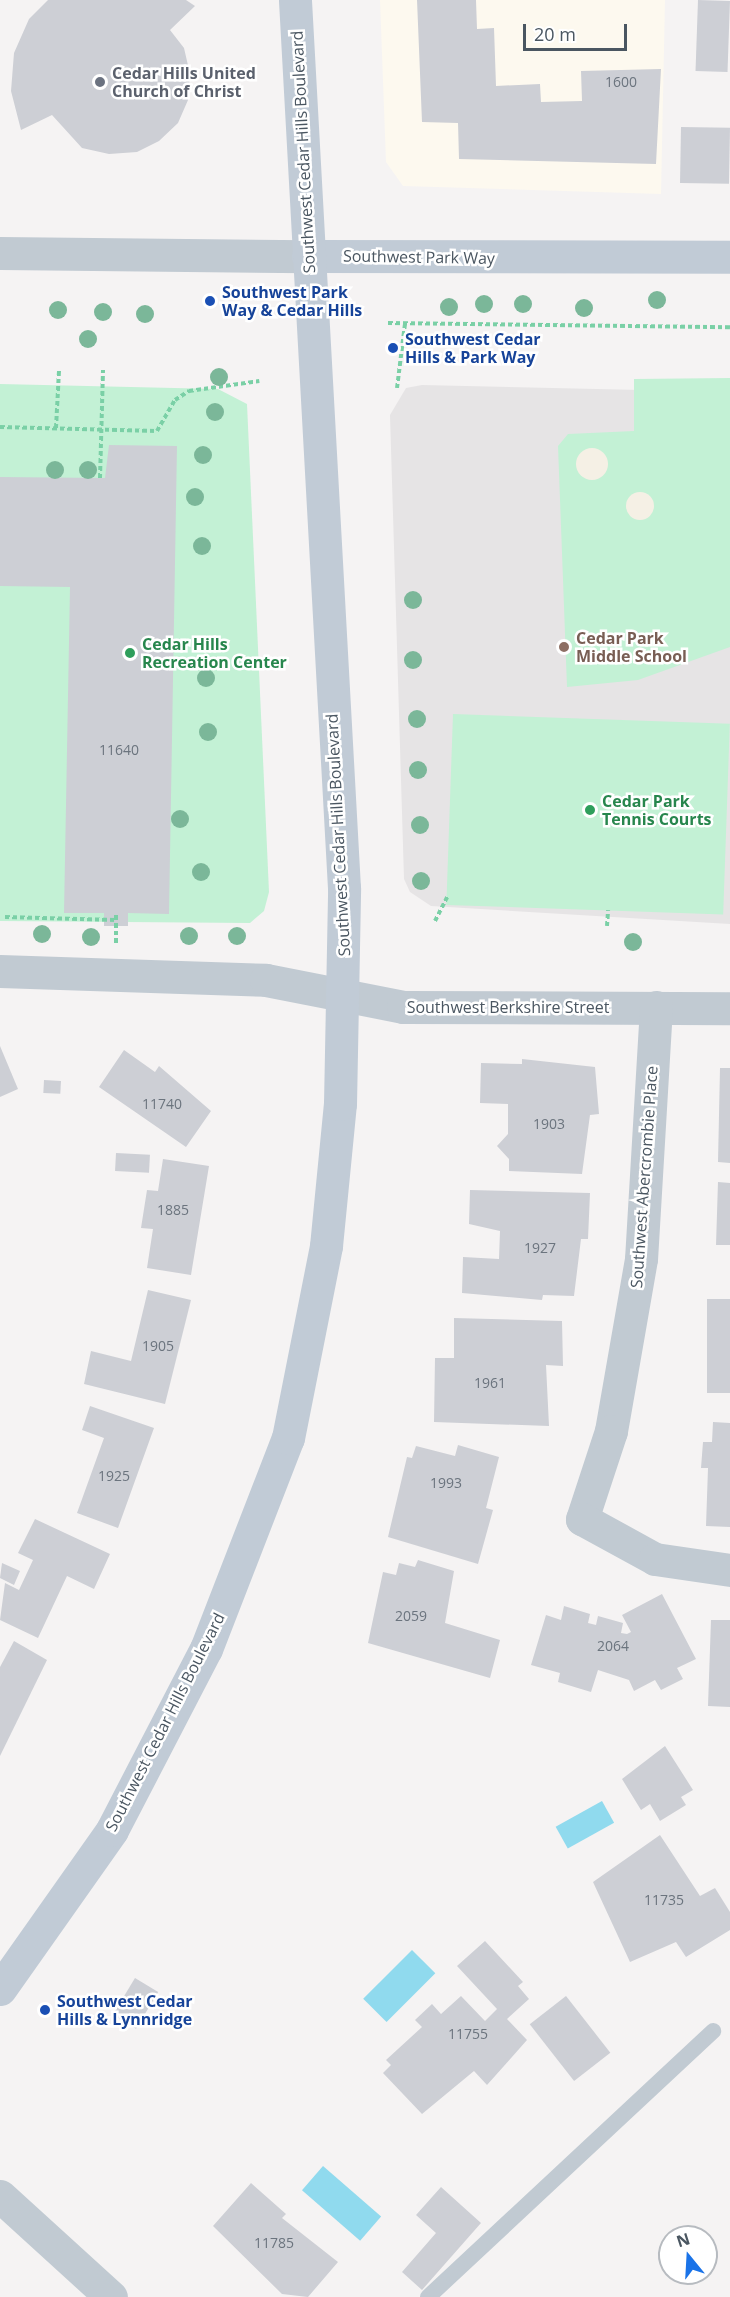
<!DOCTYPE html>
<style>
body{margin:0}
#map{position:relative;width:730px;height:2297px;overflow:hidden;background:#f5f3f3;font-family:"Open Sans",sans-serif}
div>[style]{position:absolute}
.commercial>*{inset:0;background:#fdf9ef}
.education>*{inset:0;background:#e6e4e5}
.green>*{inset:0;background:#c3f1d5;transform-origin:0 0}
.sand>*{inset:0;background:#f5f0e5}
.round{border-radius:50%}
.water>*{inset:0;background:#90daee;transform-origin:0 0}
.building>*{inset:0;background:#cdcfd5;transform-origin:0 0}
.path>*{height:4px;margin-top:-2px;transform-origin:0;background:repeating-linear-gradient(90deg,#7ad0a6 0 4.5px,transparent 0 7.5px)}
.lane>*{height:16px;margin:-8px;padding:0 8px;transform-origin:8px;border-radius:8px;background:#c1cad2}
.street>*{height:33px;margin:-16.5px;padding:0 16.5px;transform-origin:16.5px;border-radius:16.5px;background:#c1cad2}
.secondary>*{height:33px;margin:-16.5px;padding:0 16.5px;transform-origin:16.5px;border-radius:16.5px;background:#c1cbd6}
.trees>*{width:18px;height:18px;margin:-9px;border-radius:50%;background:#7bb799}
.dots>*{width:16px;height:16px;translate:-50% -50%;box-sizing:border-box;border:3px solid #fff;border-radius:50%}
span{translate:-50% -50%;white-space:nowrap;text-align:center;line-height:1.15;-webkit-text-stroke:5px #fff;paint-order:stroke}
.number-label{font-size:14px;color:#6b747e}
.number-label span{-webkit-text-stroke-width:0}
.worship-label{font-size:16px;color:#5b616d;font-weight:700}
.left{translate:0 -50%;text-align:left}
.street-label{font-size:16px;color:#4a5661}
.transit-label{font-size:16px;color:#164399;font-weight:700}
.education-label{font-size:16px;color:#785e54;font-weight:700}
.leisure-label{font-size:16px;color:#27864d;font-weight:700}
.north{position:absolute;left:658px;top:2225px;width:60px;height:60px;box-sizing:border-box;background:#fff;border:2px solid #b7bbc0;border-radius:50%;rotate:342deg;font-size:16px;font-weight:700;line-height:24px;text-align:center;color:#4a5661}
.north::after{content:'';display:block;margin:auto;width:21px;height:27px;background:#1a73e8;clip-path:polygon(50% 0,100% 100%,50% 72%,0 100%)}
.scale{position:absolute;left:523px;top:24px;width:104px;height:27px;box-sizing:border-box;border:3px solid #4a5661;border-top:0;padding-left:8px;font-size:18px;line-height:21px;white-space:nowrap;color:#4a5661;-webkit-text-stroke:4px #fff;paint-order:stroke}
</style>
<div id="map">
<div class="commercial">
<i style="clip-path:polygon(380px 0,665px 0,661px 194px,403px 186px,386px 162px)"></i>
</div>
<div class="education">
<i style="clip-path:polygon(422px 385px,730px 392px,730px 924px,431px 906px,410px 892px,404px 879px,390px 415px,406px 388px)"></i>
</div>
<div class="green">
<i style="clip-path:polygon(730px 378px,730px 647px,638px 680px,567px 687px,558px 446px,568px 434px,634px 431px,634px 379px)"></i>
<i style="clip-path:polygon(0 384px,218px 389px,247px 404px,269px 892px,264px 911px,250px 923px,0 921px)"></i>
<i style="left:453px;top:714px;width:277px;height:191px;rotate:2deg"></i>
</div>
<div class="sand">
<i class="round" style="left:576px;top:448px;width:32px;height:32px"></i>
<i class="round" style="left:626px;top:492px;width:28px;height:28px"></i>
</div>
<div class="water">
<i style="left:602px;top:1801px;width:25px;height:53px;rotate:61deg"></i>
<i style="left:412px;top:1950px;width:33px;height:69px;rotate:45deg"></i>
<i style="left:323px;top:2166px;width:77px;height:32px;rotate:41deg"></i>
</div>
<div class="building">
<i style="clip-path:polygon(48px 0,186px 0,195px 6px,170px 30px,184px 48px,190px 74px,188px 100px,178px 123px,159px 141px,137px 152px,109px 154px,82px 148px,52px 115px,21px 130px,11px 91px,14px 53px,29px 19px)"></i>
<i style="clip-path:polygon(417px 0,476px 0,477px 29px,494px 28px,496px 86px,540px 84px,541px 102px,582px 101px,581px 71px,661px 69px,656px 164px,459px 159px,458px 123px,422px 122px)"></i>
<i style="left:698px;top:0;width:32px;height:71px;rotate:2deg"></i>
<i style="left:681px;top:127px;width:49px;height:56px;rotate:1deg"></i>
<i style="clip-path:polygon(109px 445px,177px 446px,169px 914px,128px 913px,128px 926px,104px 926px,104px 913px,64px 913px,70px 587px,0 586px,0 477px,105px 478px)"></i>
<i style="clip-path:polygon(0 1046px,18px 1089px,0 1097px)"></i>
<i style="clip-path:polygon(124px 1050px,155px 1072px,159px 1066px,211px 1111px,186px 1147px,99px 1087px)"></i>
<i style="clip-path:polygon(522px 1059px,595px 1067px,599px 1114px,590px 1115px,582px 1174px,509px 1171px,509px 1159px,497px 1146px,508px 1134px,508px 1104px,480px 1103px,481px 1063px,522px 1064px)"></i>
<i style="clip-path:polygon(720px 1068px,730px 1068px,730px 1163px,718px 1162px)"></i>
<i style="left:44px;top:1080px;width:17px;height:13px;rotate:3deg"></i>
<i style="left:116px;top:1153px;width:34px;height:18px;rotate:3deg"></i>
<i style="clip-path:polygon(163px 1159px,209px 1166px,191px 1275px,147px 1268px,153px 1229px,141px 1228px,147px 1190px,158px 1191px)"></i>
<i style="clip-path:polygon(718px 1182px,730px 1183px,730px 1245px,716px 1245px)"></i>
<i style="clip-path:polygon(470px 1190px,590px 1193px,588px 1239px,581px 1239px,574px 1296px,543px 1295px,542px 1300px,462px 1293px,463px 1257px,499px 1259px,500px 1231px,469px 1224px)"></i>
<i style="clip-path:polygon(148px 1290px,191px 1300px,165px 1404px,84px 1384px,91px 1351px,131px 1361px)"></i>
<i style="left:707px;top:1299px;width:23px;height:94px"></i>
<i style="clip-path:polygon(454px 1318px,562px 1321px,563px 1366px,546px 1365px,549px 1426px,434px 1422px,435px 1358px,454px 1358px)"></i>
<i style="clip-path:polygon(90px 1406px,154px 1428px,118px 1528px,77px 1513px,104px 1438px,82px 1430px)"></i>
<i style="clip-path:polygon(713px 1422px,730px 1423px,730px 1527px,706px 1526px,708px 1468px,701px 1468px,703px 1442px,712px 1442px)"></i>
<i style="clip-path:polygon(458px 1445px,499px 1457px,486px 1508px,493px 1510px,478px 1564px,388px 1537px,407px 1457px,412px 1458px,416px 1446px,455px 1456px)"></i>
<i style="clip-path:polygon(35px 1519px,110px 1554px,94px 1589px,67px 1576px,38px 1638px,0 1620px,5px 1583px,19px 1590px,33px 1560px,18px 1553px)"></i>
<i style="clip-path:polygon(418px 1560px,454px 1571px,445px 1623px,500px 1640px,490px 1678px,368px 1643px,383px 1572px,396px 1575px,399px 1563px,415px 1567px)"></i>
<i style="clip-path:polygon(2px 1563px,20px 1571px,14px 1585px,0 1578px)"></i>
<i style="clip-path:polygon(662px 1594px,696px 1659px,677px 1668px,683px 1679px,661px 1690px,655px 1680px,634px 1691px,629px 1680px,598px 1670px,591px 1692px,558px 1682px,560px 1673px,531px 1665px,546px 1615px,561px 1620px,564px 1606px,590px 1614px,588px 1623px,596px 1625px,598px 1616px,623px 1623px,621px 1633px,627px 1634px,631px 1632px,622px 1615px)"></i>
<i style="clip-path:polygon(711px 1620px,730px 1620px,730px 1707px,708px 1706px)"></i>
<i style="clip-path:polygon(14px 1641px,47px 1660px,0 1756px,0 1667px)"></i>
<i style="clip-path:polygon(665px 1746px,693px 1790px,681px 1797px,686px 1805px,660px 1821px,650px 1804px,641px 1810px,622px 1779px)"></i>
<i style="clip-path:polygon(660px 1835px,700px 1896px,715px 1888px,730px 1912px,730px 1930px,686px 1957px,676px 1942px,630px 1962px,593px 1882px)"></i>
<i style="clip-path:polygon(485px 1941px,523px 1982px,518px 1986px,529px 1999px,507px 2019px,527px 2040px,487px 2085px,474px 2071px,422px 2114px,383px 2073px,391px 2065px,386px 2060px,422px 2027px,415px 2020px,432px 2004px,441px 2014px,461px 1996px,485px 2021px,497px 2009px,457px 1966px)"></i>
<i style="left:135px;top:1978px;width:27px;height:43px;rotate:31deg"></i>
<i style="left:566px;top:1996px;width:72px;height:46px;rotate:52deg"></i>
<i style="clip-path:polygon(251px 2183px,286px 2214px,282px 2218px,338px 2262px,308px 2297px,282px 2294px,213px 2226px)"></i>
<i style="clip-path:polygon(441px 2187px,481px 2223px,422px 2290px,402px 2272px,436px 2233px,416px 2215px)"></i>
</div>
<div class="path">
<i style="left:388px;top:323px;width:342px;rotate:0.7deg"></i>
<i style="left:397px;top:388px;width:64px;rotate:-82.9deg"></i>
<i style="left:0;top:427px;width:157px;rotate:1.5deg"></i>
<i style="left:157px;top:431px;width:36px;rotate:-60deg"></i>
<i style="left:175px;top:400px;width:17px;rotate:-33deg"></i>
<i style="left:189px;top:391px;width:71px;rotate:-8.1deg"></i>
<i style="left:56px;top:428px;width:58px;rotate:-87deg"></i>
<i style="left:100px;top:478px;width:108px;rotate:-88.4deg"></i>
<i style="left:5px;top:917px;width:111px;rotate:1.5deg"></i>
<i style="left:116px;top:920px;width:7px;rotate:-90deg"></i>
<i style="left:435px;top:921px;width:27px;rotate:-63deg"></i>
<i style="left:607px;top:926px;width:16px;rotate:-86deg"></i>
<i style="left:116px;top:943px;width:23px;rotate:-90deg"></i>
</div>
<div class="lane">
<i style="left:428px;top:2297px;width:390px;rotate:-43deg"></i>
</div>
<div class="street">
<i style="left:0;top:253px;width:308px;rotate:0.6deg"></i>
<i style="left:0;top:971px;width:266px;rotate:1.9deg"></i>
<i style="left:266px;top:980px;width:140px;rotate:11.1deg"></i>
<i style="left:403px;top:1007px;width:327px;rotate:0.2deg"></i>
<i style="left:656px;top:1007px;width:252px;rotate:93.4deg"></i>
<i style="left:641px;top:1259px;width:175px;rotate:99.9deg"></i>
<i style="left:611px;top:1431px;width:93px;rotate:108.2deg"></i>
<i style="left:582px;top:1519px;width:83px;rotate:28.7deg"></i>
<i style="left:655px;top:1559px;width:76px;rotate:8.3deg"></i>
<i style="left:0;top:2196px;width:150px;rotate:42.3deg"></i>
</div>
<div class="secondary">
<i style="left:308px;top:256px;width:422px;rotate:0.1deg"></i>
<i style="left:0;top:1989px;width:194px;rotate:-54.8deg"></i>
<i style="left:112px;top:1830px;width:204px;rotate:-62.6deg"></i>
<i style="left:206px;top:1649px;width:226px;rotate:-68.8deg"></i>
<i style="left:288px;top:1438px;width:196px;rotate:-78.8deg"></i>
<i style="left:326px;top:1246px;width:143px;rotate:-84.4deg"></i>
<i style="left:340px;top:1104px;width:216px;rotate:-88.9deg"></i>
<i style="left:344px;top:888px;width:889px;rotate:-93.16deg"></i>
</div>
<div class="trees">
<i style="left:657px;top:300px"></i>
<i style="left:484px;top:304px"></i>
<i style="left:523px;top:304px"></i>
<i style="left:449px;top:307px"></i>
<i style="left:584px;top:308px"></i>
<i style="left:58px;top:310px"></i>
<i style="left:103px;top:312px"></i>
<i style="left:145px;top:314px"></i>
<i style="left:88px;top:339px"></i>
<i style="left:219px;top:377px"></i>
<i style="left:215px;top:412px"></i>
<i style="left:203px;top:455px"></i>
<i style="left:55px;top:470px"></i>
<i style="left:88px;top:470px"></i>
<i style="left:195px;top:497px"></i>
<i style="left:202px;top:546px"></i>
<i style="left:413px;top:600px"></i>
<i style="left:413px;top:660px"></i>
<i style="left:206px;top:678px"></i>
<i style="left:417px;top:719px"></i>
<i style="left:208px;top:732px"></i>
<i style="left:418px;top:770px"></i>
<i style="left:180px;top:819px"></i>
<i style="left:420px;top:825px"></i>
<i style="left:201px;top:872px"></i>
<i style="left:421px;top:881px"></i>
<i style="left:42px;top:934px"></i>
<i style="left:189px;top:936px"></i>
<i style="left:237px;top:936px"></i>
<i style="left:91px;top:937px"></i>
<i style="left:633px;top:942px"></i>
</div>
<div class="dots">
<i style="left:100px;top:82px;background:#6b7280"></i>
<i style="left:210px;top:301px;background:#1a4fb4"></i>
<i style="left:393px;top:348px;background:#1a4fb4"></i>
<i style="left:564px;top:647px;background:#8d6e63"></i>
<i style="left:130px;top:653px;background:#2e9e5b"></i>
<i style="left:590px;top:810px;background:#2e9e5b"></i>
<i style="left:45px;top:2010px;background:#1a4fb4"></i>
</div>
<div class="number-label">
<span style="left:621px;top:82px">1600</span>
<span style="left:119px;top:750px">11640</span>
<span style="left:162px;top:1104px">11740</span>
<span style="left:549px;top:1124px">1903</span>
<span style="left:173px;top:1210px">1885</span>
<span style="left:540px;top:1248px">1927</span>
<span style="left:158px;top:1346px">1905</span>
<span style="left:490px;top:1383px">1961</span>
<span style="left:114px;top:1476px">1925</span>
<span style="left:446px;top:1483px">1993</span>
<span style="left:411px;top:1616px">2059</span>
<span style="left:613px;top:1646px">2064</span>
<span style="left:664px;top:1900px">11735</span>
<span style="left:468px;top:2034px">11755</span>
<span style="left:274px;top:2243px">11785</span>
</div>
<div class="worship-label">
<span class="left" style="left:112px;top:82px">Cedar Hills United<br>Church of Christ</span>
</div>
<div class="street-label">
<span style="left:303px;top:152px;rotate:-93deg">Southwest Cedar Hills Boulevard</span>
<span style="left:419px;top:257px;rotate:1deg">Southwest Park Way</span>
<span style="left:338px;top:835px;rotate:-93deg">Southwest Cedar Hills Boulevard</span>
<span style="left:508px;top:1007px">Southwest Berkshire Street</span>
<span style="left:644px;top:1177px;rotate:-86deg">Southwest Abercrombie Place</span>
<span style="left:165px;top:1722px;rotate:-63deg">Southwest Cedar Hills Boulevard</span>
</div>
<div class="transit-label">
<span class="left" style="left:222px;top:301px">Southwest Park<br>Way &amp; Cedar Hills</span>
<span class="left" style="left:405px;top:348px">Southwest Cedar<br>Hills &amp; Park Way</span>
<span class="left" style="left:57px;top:2010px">Southwest Cedar<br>Hills &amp; Lynnridge</span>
</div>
<div class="education-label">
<span class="left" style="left:576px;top:647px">Cedar Park<br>Middle School</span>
</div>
<div class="leisure-label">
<span class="left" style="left:142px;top:653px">Cedar Hills<br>Recreation Center</span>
<span class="left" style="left:602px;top:810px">Cedar Park<br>Tennis Courts</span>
</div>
<div class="north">N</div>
<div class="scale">20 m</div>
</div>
